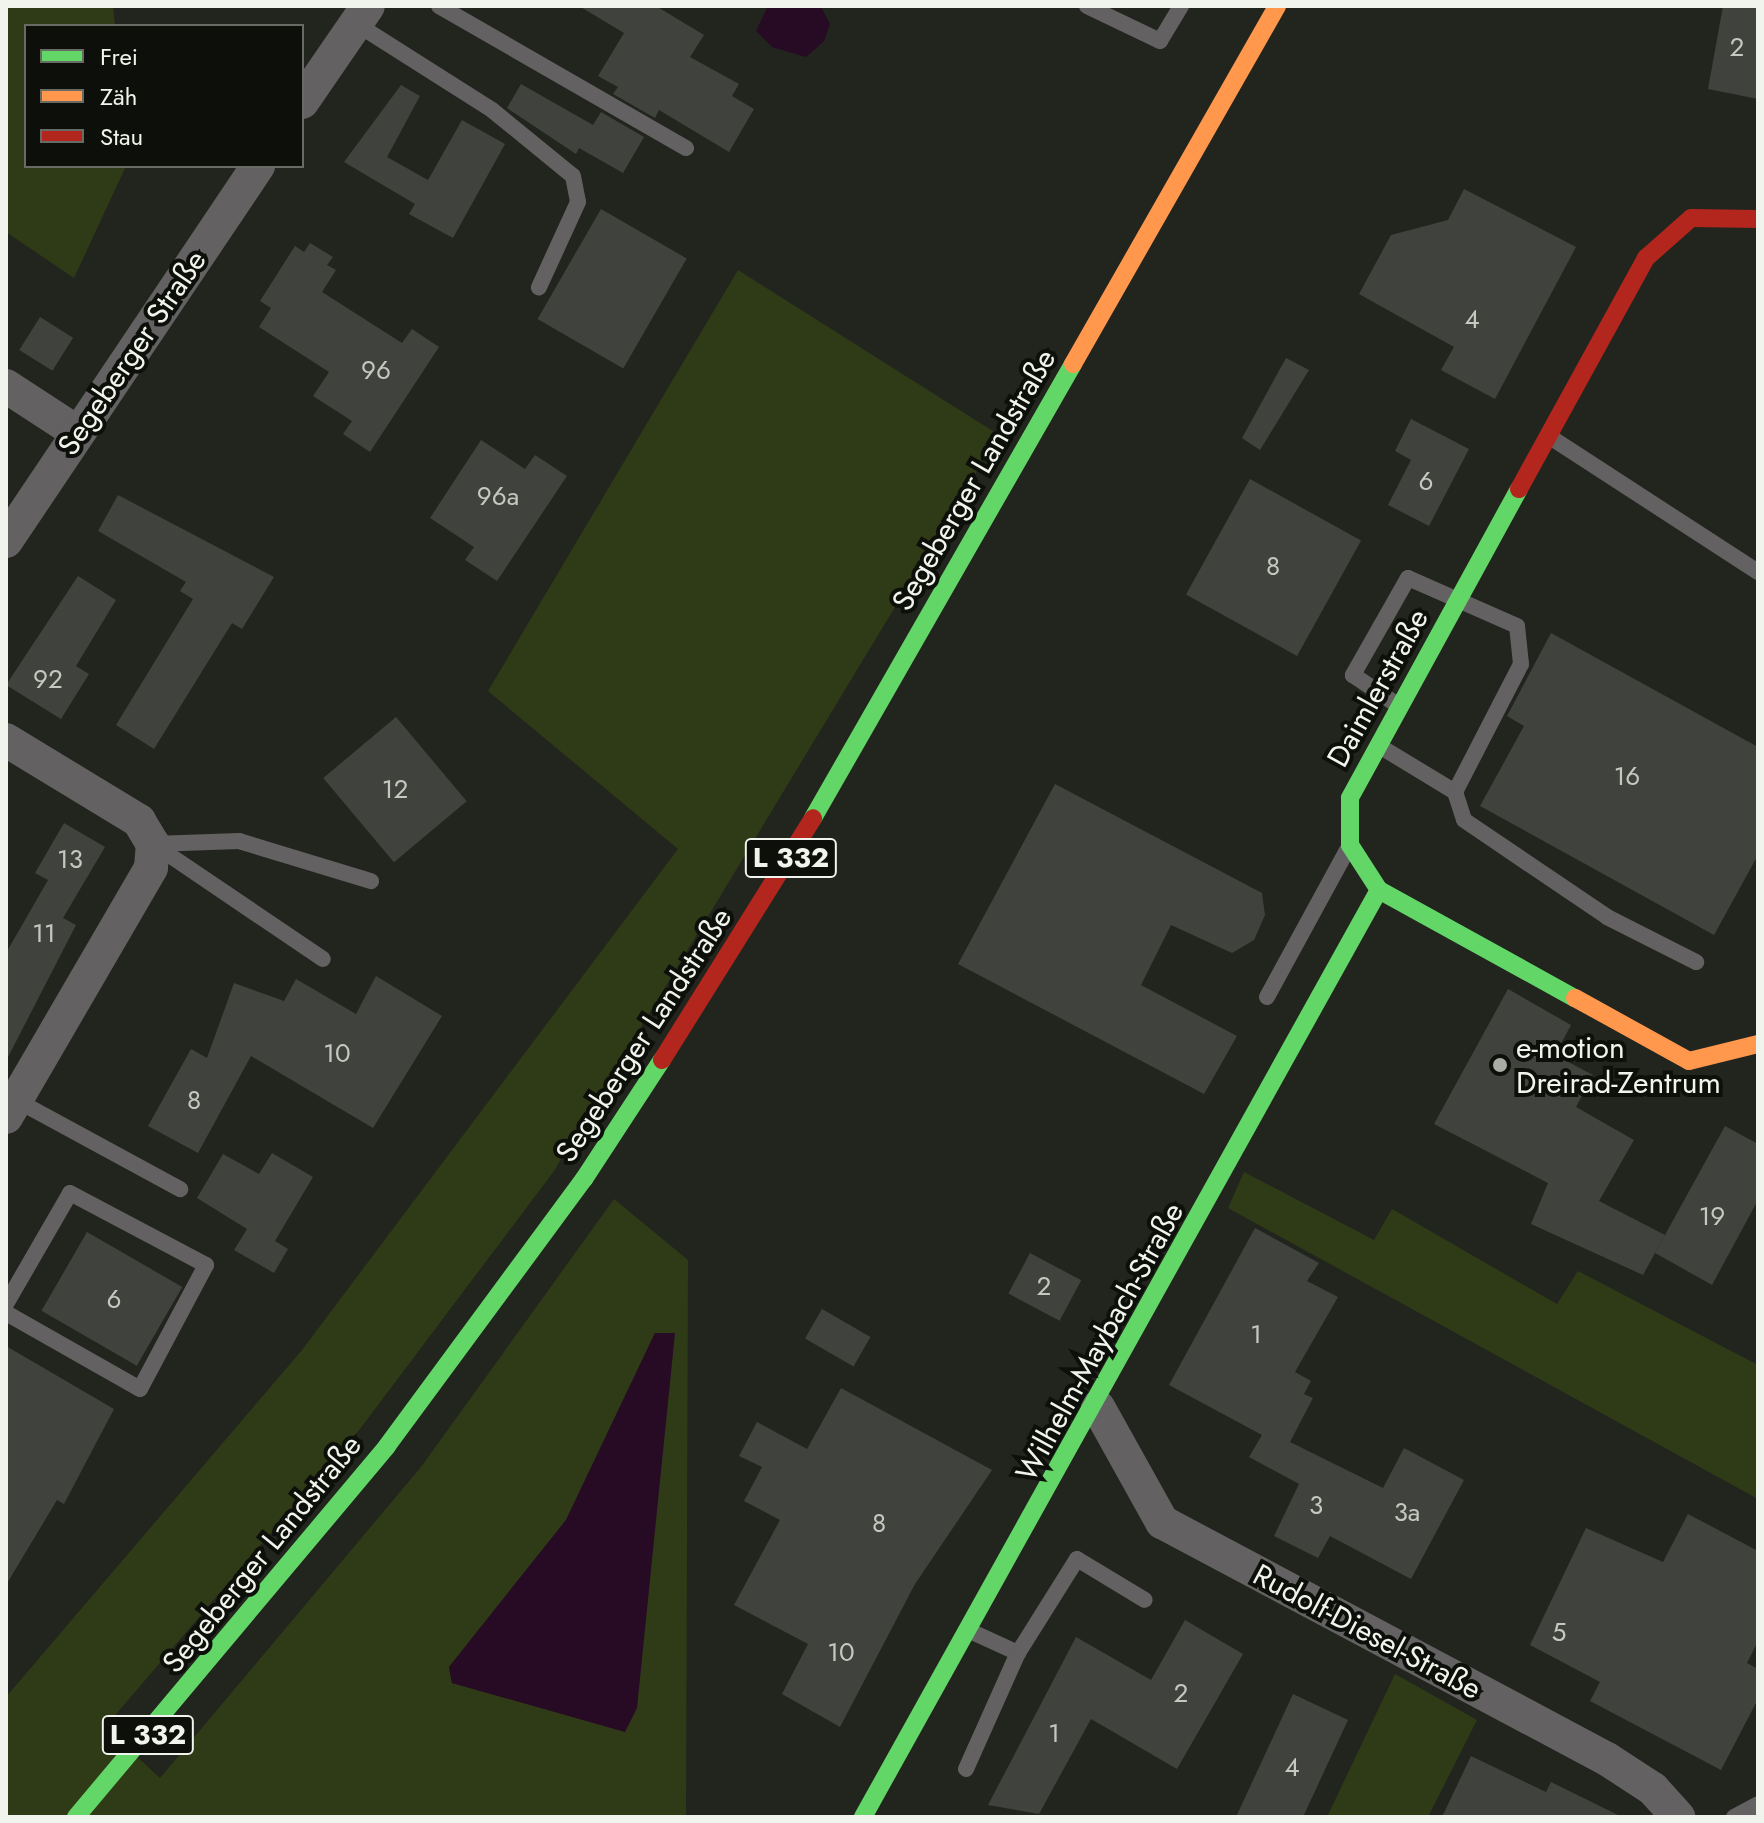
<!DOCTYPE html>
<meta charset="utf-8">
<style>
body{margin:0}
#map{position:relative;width:1764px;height:1823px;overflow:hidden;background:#22241e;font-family:Jost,sans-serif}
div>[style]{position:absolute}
.green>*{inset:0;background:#2f3b17}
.water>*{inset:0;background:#270a23}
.building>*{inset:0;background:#40423e;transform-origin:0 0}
.lane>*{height:16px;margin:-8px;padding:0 8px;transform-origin:8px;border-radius:8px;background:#636162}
.street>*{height:34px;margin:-17px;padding:0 17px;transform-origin:17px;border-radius:17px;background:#636162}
.fast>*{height:18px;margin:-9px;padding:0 9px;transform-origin:9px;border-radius:9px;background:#63d668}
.slow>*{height:18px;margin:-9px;padding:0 9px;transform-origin:9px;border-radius:9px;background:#ff974d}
.jam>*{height:18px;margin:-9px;padding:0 9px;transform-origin:9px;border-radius:9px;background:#b3261e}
.dots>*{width:22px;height:22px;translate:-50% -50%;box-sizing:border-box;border:4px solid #0d0f0a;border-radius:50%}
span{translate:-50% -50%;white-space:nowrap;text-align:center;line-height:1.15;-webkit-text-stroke:8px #0d0f0a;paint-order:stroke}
.number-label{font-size:26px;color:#c5c8c0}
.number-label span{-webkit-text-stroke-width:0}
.shield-label span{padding:2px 6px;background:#0d0f0a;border:2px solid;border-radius:6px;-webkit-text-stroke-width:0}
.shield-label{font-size:28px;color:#f1f4ec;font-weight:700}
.street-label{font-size:30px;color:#f1f4ec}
.poi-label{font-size:30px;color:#f1f4ec}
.left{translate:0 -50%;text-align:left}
.frame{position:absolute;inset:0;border:8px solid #f1f4ec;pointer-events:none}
.legend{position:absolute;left:24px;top:24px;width:280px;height:144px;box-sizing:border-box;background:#0d0f0a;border:2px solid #686b64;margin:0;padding:10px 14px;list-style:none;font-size:24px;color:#f1f4ec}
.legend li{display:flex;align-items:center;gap:16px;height:40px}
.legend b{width:40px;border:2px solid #686b64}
</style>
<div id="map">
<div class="green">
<i style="clip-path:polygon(6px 6px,113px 6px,115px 26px,26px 26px,26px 166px,126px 166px,74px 278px,6px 232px)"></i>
<i style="clip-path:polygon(evenodd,738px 270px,999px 435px,554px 1171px,360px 1429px,105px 1727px,160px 1778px,421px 1467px,614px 1199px,688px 1260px,686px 1817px,6px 1817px,6px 1697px,302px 1350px,678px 849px,488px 691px,738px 270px,655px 1333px,625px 1731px,452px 1683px,449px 1667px,566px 1520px,655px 1333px)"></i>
<i style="clip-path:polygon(1244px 1172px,1374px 1240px,1392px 1209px,1557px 1304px,1578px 1271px,1758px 1365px,1758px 1499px,1228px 1208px)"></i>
<i style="clip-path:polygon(1395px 1674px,1477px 1720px,1428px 1817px,1327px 1817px)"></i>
</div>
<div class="water">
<i style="clip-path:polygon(768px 6px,821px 7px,830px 24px,824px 41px,806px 57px,772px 47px,756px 31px)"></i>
<i style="clip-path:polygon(655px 1333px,675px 1333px,637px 1708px,625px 1732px,452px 1683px,449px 1667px,566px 1520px)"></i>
</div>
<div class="building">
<i style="clip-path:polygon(579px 6px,656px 6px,704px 35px,690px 57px,739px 84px,732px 96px,754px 109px,729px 152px,659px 110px,655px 118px,613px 94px,618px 87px,598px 76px,624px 33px)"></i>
<i style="clip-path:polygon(1723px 6px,1758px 6px,1758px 99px,1708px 89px)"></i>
<i style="clip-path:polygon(521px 84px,593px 125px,601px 112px,644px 137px,623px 173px,579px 148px,576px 154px,507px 108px)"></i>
<i style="clip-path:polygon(401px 85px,420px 96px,387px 157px,428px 180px,462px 120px,505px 144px,453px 238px,409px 214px,415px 204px,344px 162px)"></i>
<i style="clip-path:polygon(1464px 189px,1576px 247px,1495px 399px,1441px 370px,1454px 347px,1359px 294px,1391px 235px,1448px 220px)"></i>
<i style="left:601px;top:209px;width:99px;height:127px;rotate:30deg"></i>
<i style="clip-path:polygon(310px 243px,333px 257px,327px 265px,336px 270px,322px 292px,402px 343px,412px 329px,439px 347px,370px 452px,343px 434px,352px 421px,313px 396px,329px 372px,259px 327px,271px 308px,260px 301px,295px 246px,304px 252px)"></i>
<i style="left:40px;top:317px;width:39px;height:39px;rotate:32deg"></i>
<i style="clip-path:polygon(1286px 358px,1309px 370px,1260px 450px,1242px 438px)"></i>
<i style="clip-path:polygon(1411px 419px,1469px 449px,1429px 526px,1388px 505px,1411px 460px,1395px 451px)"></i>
<i style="clip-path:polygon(481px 440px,525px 469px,535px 455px,567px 476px,497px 581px,465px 560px,474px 547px,430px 518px)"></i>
<i style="left:1250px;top:479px;width:127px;height:132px;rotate:29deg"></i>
<i style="clip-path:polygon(118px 495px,274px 577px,242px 629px,232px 623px,154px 749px,116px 725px,193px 599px,180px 591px,186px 582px,98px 531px)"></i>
<i style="clip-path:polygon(78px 576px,116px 600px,76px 666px,89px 674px,61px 719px,6px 685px)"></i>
<i style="clip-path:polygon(1551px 633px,1758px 747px,1758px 855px,1714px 935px,1480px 806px,1524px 726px,1507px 716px)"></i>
<i style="left:396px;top:717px;width:110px;height:95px;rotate:50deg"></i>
<i style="clip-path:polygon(1055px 784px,1262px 893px,1265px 915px,1254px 940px,1232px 953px,1171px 925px,1141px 985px,1237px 1036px,1204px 1094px,958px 964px)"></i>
<i style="clip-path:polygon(64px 823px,105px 847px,63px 918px,76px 925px,6px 1061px,6px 953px,48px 880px,35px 873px)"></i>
<i style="clip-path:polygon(376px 976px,442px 1016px,373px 1128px,251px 1056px,198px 1153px,148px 1126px,191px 1049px,207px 1058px,234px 983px,284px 1001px,296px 979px,356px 1014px)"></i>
<i style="clip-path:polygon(1508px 989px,1571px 1025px,1555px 1055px,1593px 1075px,1576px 1107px,1634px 1140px,1599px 1201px,1665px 1235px,1643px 1275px,1531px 1224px,1548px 1183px,1434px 1124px)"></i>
<i style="clip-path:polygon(1725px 1126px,1758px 1144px,1758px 1200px,1712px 1285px,1655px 1253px)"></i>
<i style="clip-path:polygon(272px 1153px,313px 1177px,275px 1241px,288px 1249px,274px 1273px,234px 1250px,247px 1229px,197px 1198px,223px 1154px,259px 1174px)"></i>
<i style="clip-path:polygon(1255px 1228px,1319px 1263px,1307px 1281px,1338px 1297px,1295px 1372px,1311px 1381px,1304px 1394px,1313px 1398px,1290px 1442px,1383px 1488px,1404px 1448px,1464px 1480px,1411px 1579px,1330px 1536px,1318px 1558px,1274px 1536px,1299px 1484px,1249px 1457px,1262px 1435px,1169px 1385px)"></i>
<i style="left:87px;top:1232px;width:110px;height:91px;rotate:30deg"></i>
<i style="left:1030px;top:1253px;width:58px;height:46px;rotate:28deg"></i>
<i style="left:822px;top:1309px;width:56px;height:34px;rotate:30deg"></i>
<i style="clip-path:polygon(6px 1346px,114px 1409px,64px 1504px,57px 1500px,6px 1585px)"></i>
<i style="clip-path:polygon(841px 1388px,992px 1470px,915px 1584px,840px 1727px,782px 1694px,808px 1644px,734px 1605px,780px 1520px,744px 1501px,762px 1467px,739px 1456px,757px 1422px,807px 1449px)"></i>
<i style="clip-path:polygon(1688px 1514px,1758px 1551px,1758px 1641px,1747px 1663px,1758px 1669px,1758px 1699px,1721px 1770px,1590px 1701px,1600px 1682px,1530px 1645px,1586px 1528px,1663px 1562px)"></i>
<i style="clip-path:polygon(1185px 1620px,1243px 1654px,1177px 1769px,1091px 1719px,1039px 1814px,988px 1805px,1076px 1637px,1151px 1680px)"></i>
<i style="clip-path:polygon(1293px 1694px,1348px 1720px,1303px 1817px,1236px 1817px)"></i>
<i style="clip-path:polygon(1471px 1756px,1546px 1792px,1551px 1782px,1622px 1817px,1442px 1817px)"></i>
</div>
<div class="lane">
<i style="left:439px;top:6px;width:285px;rotate:29.9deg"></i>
<i style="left:1087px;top:6px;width:81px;rotate:25.6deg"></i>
<i style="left:1160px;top:41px;width:41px;rotate:-59deg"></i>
<i style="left:355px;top:23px;width:162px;rotate:32.4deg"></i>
<i style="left:492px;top:110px;width:104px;rotate:39.2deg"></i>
<i style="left:573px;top:176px;width:26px;rotate:79deg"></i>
<i style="left:578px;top:202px;width:94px;rotate:114.6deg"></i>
<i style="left:1550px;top:437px;width:248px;rotate:33deg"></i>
<i style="left:1381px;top:747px;width:87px;rotate:31.3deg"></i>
<i style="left:1455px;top:792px;width:144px;rotate:-62.7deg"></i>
<i style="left:1521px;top:664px;width:38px;rotate:-96deg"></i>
<i style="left:1517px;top:626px;width:119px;rotate:-156.2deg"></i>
<i style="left:1408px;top:578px;width:112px;rotate:119.6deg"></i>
<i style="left:1353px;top:675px;width:55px;rotate:34deg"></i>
<i style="left:1455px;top:792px;width:29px;rotate:72deg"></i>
<i style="left:1464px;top:820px;width:173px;rotate:34.1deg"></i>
<i style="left:1607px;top:917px;width:100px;rotate:26.8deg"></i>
<i style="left:153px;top:844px;width:86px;rotate:-2deg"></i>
<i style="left:239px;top:841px;width:138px;rotate:16.9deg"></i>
<i style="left:153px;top:844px;width:205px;rotate:34.1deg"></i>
<i style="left:1267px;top:997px;width:167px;rotate:-61.4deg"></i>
<i style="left:16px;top:1100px;width:187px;rotate:28.5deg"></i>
<i style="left:6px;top:1304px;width:128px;rotate:-60deg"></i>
<i style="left:70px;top:1193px;width:154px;rotate:27.9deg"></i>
<i style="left:206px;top:1265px;width:140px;rotate:118deg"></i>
<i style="left:140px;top:1389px;width:154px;rotate:-150.4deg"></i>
<i style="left:970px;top:1631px;width:53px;rotate:24.6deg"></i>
<i style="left:966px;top:1769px;width:127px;rotate:-65.9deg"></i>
<i style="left:1018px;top:1653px;width:111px;rotate:-57.9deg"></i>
<i style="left:1077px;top:1559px;width:79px;rotate:31.1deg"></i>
<i style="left:1734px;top:1817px;width:27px;rotate:-28deg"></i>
</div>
<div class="street">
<i style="left:302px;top:102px;width:116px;rotate:-55.5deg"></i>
<i style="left:6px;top:386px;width:86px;rotate:33.1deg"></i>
<i style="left:6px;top:541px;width:452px;rotate:-56.1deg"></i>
<i style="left:6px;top:740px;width:156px;rotate:31.3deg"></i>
<i style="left:139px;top:821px;width:27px;rotate:59deg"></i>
<i style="left:153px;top:844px;width:24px;rotate:95deg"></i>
<i style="left:151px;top:868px;width:288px;rotate:120.2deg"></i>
<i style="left:1098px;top:1407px;width:132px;rotate:60.9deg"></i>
<i style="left:1162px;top:1522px;width:504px;rotate:28.04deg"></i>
<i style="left:1607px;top:1759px;width:55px;rotate:33.1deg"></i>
<i style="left:1653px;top:1789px;width:38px;rotate:48deg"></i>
</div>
<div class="fast">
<i style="left:1519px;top:489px;width:352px;rotate:118.7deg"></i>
<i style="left:1350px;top:798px;width:47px;rotate:90deg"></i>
<i style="left:1350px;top:845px;width:54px;rotate:57.2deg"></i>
<i style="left:1379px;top:890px;width:224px;rotate:28.9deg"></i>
<i style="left:813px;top:818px;width:523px;rotate:-60.2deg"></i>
<i style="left:76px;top:1817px;width:484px;rotate:-50deg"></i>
<i style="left:387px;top:1446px;width:332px;rotate:-53.6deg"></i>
<i style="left:584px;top:1179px;width:142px;rotate:-56.8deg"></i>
<i style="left:863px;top:1817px;width:1061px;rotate:-60.9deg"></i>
</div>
<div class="slow">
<i style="left:1073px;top:364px;width:412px;rotate:-60.3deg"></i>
<i style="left:1575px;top:998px;width:130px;rotate:28.9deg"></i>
<i style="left:1689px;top:1061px;width:71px;rotate:-13.8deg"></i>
</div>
<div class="jam">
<i style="left:1519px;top:489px;width:264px;rotate:-61.2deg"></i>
<i style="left:1646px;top:258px;width:60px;rotate:-41.6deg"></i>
<i style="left:1691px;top:218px;width:67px;rotate:0.9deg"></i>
<i style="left:662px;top:1060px;width:285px;rotate:-58deg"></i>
</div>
<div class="dots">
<i style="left:1500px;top:1065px;background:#a9aba4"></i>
</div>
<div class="number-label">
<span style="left:1737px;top:48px">2</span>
<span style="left:1472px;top:320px">4</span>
<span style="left:376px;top:371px">96</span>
<span style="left:1426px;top:482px">6</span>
<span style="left:498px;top:497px">96a</span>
<span style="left:1273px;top:567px">8</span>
<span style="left:48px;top:680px">92</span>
<span style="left:1627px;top:777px">16</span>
<span style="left:395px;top:790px">12</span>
<span style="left:70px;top:860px">13</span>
<span style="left:44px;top:934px">11</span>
<span style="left:337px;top:1054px">10</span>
<span style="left:194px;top:1101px">8</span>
<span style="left:1712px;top:1217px">19</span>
<span style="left:1044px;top:1287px">2</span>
<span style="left:114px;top:1300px">6</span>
<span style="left:1256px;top:1335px">1</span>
<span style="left:1316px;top:1506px">3</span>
<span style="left:1407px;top:1513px">3a</span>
<span style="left:879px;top:1524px">8</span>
<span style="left:1559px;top:1633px">5</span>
<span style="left:841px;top:1653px">10</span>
<span style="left:1181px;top:1694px">2</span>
<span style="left:1054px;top:1734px">1</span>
<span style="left:1292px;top:1768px">4</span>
</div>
<div class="shield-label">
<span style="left:791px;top:858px">L 332</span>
<span style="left:148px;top:1735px">L 332</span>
</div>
<div class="street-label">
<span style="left:132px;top:353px;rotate:-56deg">Segeberger Straße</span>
<span style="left:974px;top:480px;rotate:-60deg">Segeberger Landstraße</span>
<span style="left:1378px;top:688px;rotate:-61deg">Daimlerstraße</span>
<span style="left:644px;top:1035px;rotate:-57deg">Segeberger Landstraße</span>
<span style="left:1100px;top:1342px;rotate:-61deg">Wilhelm-Maybach-Straße</span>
<span style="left:262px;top:1554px;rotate:-51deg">Segeberger Landstraße</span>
<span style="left:1367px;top:1632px;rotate:28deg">Rudolf-Diesel-Straße</span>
</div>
<div class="poi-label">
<span class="left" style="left:1516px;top:1065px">e-motion<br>Dreirad-Zentrum</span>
</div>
<div class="frame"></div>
<ul class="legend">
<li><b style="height:10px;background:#63d668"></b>Frei</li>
<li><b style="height:10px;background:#ff974d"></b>Zäh</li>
<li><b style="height:10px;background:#b3261e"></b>Stau</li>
</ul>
</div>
